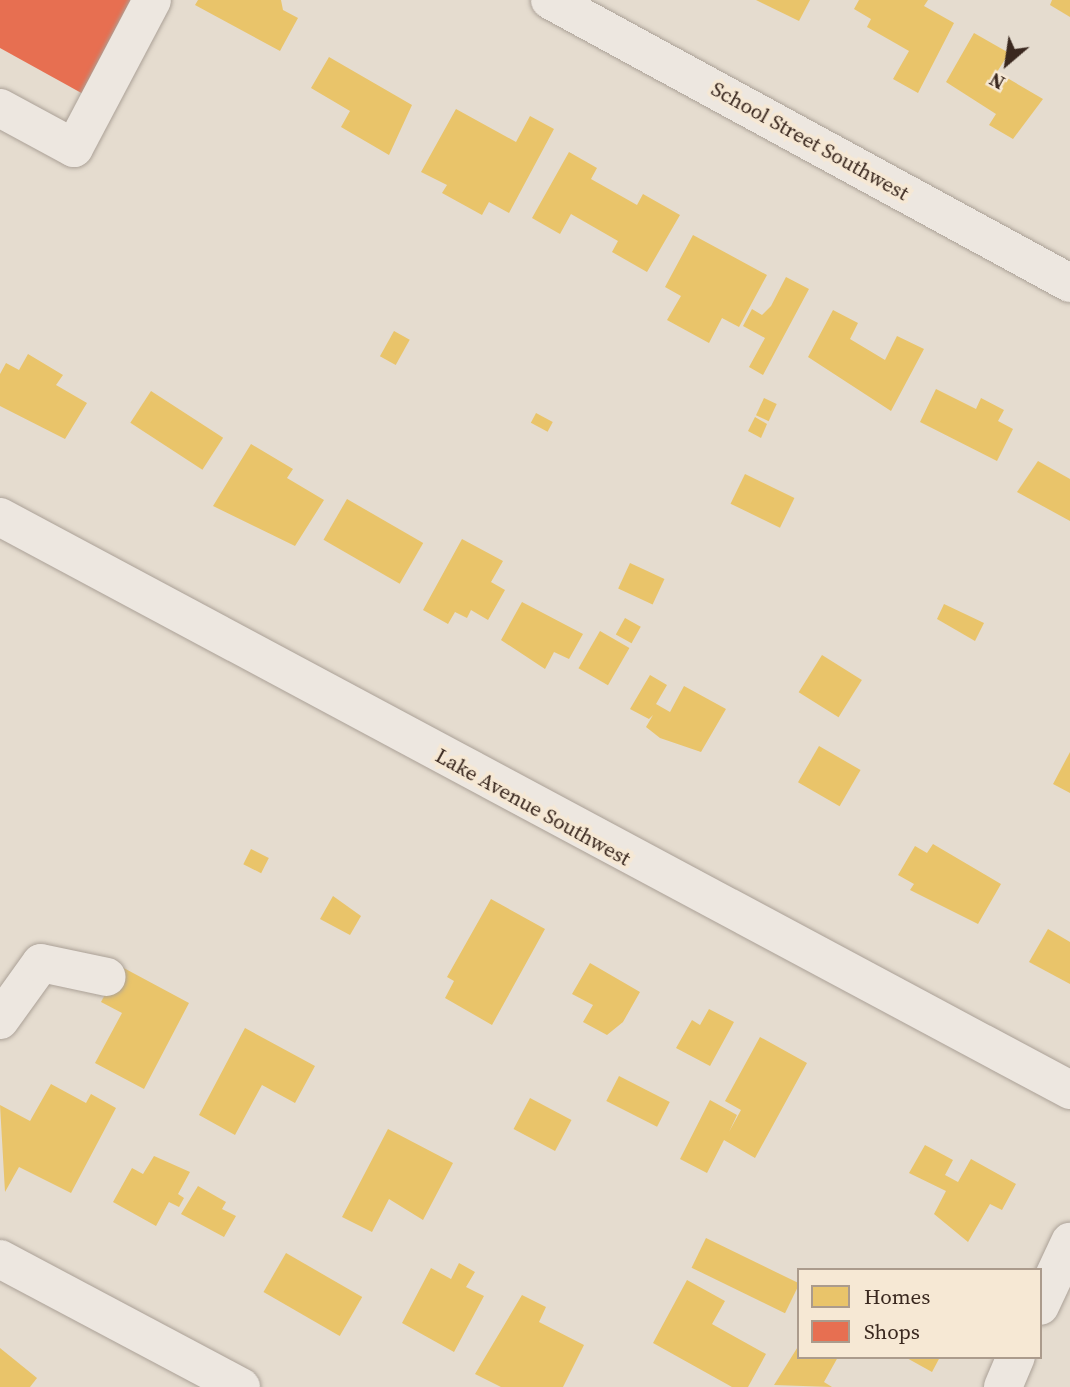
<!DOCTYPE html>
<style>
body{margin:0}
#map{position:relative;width:1070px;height:1387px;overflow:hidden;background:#e5dccf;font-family:"Source Serif 4",serif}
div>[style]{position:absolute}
.homes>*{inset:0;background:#e9c46a;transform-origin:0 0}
.shops>*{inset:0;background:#e76f51}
.roads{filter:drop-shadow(0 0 2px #aba197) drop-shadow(0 0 2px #aba197)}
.minor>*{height:38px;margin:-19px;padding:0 19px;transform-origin:19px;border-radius:19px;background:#ede7e0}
span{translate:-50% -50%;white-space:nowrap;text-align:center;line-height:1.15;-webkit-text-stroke:7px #f6e8d4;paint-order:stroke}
.street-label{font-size:21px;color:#3a281f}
.legend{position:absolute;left:797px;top:1268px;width:245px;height:91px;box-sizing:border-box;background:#f6e8d4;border:2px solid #ab9b8c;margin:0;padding:9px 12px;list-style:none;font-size:21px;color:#3a281f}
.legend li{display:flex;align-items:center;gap:14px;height:35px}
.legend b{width:35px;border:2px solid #ab9b8c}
.north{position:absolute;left:972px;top:28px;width:70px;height:70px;-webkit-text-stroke:5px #f6e8d4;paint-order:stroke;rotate:209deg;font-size:19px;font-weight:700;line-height:28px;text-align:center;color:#3a281f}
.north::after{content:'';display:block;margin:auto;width:24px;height:32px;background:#3a281f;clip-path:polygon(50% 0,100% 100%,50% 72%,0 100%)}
</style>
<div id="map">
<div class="homes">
<i style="clip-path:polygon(198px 0,281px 0,283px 10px,298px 18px,280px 51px,195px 5px)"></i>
<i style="clip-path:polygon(756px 0,810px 0,799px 21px)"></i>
<i style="clip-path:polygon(859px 0,928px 0,924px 6px,954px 23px,918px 93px,893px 79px,909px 51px,867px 27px,871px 19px,854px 9px)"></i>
<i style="clip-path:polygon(1052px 0,1070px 0,1070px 17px,1050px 5px)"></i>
<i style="clip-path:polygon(974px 33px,1009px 53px,997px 72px,1043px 99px,1013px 139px,989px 125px,996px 114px,946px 82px)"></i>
<i style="clip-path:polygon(329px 57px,412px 105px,389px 155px,341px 127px,350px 111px,311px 88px)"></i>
<i style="clip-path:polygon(456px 109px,516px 142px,530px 116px,554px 129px,509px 213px,489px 202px,482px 215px,442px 193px,447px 185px,421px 172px)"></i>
<i style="clip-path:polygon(569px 152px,597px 168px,591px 179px,637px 205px,643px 194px,680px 215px,647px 272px,612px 252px,618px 241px,571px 214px,560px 234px,532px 218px)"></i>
<i style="clip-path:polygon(693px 235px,767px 275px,739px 327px,722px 318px,709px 343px,667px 320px,681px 296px,665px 287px)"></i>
<i style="clip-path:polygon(786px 277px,809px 289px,763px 375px,749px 367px,765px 338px,743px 326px,752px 309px,762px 315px,771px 306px)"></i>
<i style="clip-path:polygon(833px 310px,858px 323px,850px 339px,885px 360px,897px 336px,924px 349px,891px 411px,808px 357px)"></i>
<i style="left:394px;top:331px;width:18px;height:29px;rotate:29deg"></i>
<i style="clip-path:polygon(28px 354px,63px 375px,56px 385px,87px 403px,65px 439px,0 406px,0 374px,6px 363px,19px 370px)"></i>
<i style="clip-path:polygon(936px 389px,976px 409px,981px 398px,1004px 410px,998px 421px,1013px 429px,997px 461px,920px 422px)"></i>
<i style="left:151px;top:391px;width:86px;height:38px;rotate:33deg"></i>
<i style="left:764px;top:398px;width:14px;height:19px;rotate:25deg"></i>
<i style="left:536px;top:413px;width:19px;height:11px;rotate:28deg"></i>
<i style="clip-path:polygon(755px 417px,767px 424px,761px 438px,748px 431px)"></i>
<i style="clip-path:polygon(251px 444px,293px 469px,287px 478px,324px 500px,295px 546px,213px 506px)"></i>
<i style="clip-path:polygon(1038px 461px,1070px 479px,1070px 521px,1017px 492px)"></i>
<i style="left:745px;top:474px;width:55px;height:33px;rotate:26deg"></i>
<i style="left:347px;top:499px;width:88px;height:47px;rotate:30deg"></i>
<i style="clip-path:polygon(462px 539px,503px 561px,491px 582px,505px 590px,488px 620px,471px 610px,467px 618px,455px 612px,448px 624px,423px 610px)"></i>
<i style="left:630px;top:563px;width:38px;height:28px;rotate:25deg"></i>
<i style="clip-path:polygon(522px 602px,583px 634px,569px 659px,554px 652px,545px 669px,501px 640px)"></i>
<i style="clip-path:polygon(944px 604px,984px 623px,975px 641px,937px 619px)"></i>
<i style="left:625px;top:618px;width:18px;height:19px;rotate:29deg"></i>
<i style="left:600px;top:631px;width:34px;height:43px;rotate:30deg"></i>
<i style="left:822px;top:655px;width:47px;height:44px;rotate:32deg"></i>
<i style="clip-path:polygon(650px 675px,667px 685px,656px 704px,670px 712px,684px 686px,726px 709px,701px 752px,660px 738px,646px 727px,653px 715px,649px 719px,630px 709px)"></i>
<i style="left:819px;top:746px;width:48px;height:42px;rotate:30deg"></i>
<i style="clip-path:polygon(1070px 752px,1070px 793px,1053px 784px)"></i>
<i style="clip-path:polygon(933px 844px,1001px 884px,978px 924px,910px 890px,914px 884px,898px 875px,915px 846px,927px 853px)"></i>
<i style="left:251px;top:849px;width:20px;height:17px;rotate:27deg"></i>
<i style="clip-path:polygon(333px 896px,361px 916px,350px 935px,320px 919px)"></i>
<i style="clip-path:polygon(491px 899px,545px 929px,492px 1025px,445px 998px,454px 981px,447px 977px)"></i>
<i style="clip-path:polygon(1048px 929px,1070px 942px,1070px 984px,1029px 962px)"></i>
<i style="clip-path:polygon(590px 963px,640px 992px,623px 1022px,607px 1035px,583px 1022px,593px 1005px,572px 994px)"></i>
<i style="clip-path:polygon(120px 966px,189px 1003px,144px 1089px,95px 1063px,122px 1013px,101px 1002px)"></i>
<i style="clip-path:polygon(709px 1009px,734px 1022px,710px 1066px,676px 1048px,692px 1020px,700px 1025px)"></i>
<i style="clip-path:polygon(245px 1028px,315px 1066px,295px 1103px,262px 1085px,235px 1135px,199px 1115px)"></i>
<i style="clip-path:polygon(760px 1037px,807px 1063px,755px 1158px,724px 1140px,707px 1173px,680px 1159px,710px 1100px,737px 1115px,729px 1132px,741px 1110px,725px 1101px)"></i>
<i style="left:619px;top:1076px;width:57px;height:28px;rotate:27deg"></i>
<i style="clip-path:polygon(51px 1084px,86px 1103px,91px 1094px,116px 1108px,71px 1193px,19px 1167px,5px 1192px,0 1105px,30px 1121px)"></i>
<i style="left:530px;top:1098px;width:47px;height:35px;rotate:28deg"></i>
<i style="clip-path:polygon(388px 1129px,453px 1163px,423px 1220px,389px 1199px,372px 1232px,342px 1217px)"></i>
<i style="clip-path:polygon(925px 1145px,953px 1160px,945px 1175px,958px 1182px,971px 1159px,1016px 1184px,1002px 1210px,990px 1204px,968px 1242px,934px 1214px,946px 1191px,909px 1173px)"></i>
<i style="clip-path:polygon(154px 1156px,190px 1172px,178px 1194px,184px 1198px,179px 1207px,169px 1202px,156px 1226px,113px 1202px,132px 1168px,143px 1174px)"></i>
<i style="clip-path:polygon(198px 1186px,226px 1202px,222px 1209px,236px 1216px,224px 1237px,181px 1214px)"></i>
<i style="left:706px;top:1238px;width:104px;height:33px;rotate:26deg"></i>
<i style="left:286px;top:1253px;width:88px;height:45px;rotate:30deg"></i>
<i style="clip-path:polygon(459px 1263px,475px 1272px,466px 1287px,484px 1296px,454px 1352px,402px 1323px,431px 1268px,451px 1279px)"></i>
<i style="clip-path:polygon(687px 1280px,725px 1301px,712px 1324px,766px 1354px,748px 1387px,732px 1387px,653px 1343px)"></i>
<i style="clip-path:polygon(522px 1295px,546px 1307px,539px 1322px,584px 1345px,563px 1387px,501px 1387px,475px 1374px)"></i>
<i style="clip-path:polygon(799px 1345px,799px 1357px,838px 1357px,824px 1382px,832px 1387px,774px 1385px)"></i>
<i style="clip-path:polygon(0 1348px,37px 1378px,30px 1387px,0 1387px)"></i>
<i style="clip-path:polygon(905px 1357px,940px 1357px,932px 1372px)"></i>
</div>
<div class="shops">
<i style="clip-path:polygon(0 0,138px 0,85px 95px,0 48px)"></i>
</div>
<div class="roads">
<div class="minor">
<i style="left:550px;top:0;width:592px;rotate:28.56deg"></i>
<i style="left:0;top:108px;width:84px;rotate:28.4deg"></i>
<i style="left:74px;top:148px;width:167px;rotate:-62.2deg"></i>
<i style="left:0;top:517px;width:1214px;rotate:28.17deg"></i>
<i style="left:0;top:1020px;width:70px;rotate:-54.3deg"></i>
<i style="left:41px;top:963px;width:67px;rotate:12deg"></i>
<i style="left:0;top:1259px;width:273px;rotate:28deg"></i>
<i style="left:1040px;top:1306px;width:71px;rotate:-64.9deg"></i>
<i style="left:1003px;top:1387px;width:33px;rotate:-67deg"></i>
</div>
</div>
<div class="street-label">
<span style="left:810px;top:141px;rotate:29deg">School Street Southwest</span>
<span style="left:533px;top:807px;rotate:29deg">Lake Avenue Southwest</span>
</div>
<ul class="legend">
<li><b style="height:19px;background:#e9c46a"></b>Homes</li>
<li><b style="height:19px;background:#e76f51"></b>Shops</li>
</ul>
<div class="north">N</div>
</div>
